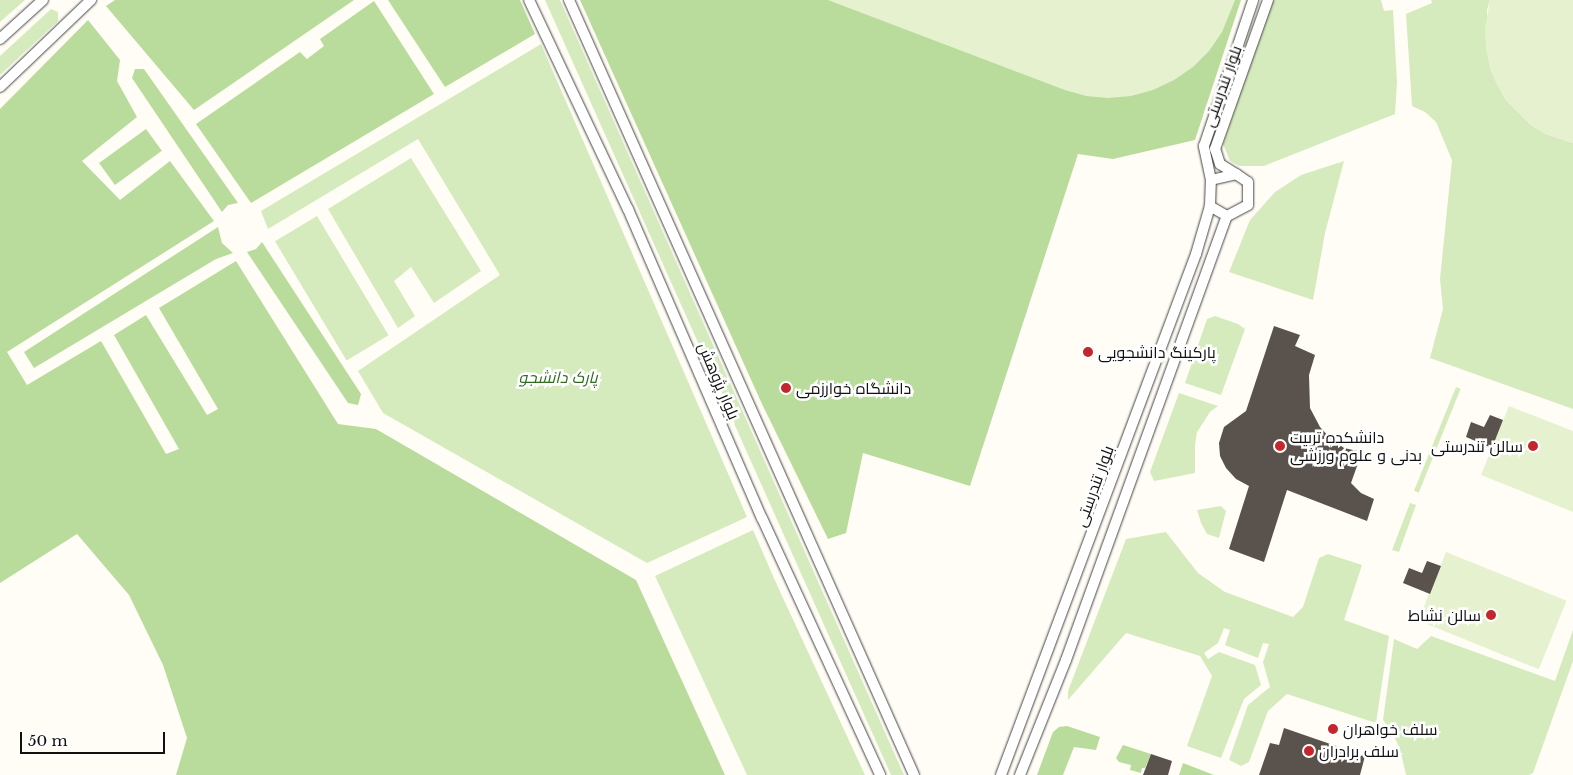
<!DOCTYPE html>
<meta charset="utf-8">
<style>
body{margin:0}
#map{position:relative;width:1573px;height:775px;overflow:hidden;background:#fffdf5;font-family:"Libre Baskerville",Cairo,serif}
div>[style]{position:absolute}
.green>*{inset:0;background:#d5ebbd;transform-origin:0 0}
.forest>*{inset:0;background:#b9dc9c;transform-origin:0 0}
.pitch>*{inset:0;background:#e6f2cf;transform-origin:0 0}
.building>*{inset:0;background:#5a524d}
.roads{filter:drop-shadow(0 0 1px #444) drop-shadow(0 0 1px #444)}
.lane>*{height:10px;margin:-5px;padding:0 5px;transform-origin:5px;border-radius:5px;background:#fff}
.dots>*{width:14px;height:14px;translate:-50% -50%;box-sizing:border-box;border:2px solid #fff;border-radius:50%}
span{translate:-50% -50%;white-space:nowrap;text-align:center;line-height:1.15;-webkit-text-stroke:5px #fff;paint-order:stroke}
.street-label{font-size:16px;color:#111}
.poi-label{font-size:16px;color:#111}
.left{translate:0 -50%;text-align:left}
.right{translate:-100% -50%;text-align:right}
.park-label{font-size:16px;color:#2f6b1f;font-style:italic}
.scale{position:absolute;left:20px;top:732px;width:145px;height:22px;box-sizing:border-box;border:2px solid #111;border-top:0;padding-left:6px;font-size:15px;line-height:18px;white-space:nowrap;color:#111;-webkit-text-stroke:4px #fff;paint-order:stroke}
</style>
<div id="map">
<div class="green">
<i style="clip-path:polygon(0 0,25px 0,0 22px)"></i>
<i style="clip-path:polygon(545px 0,560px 0,904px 775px,891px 775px)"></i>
<i style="clip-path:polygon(1272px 0,1381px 0,1384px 11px,1393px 10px,1397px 82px,1395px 114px,1264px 166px,1239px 166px,1230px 161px,1223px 144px)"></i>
<i style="clip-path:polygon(1431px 0,1490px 0,1487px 10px,1490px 68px,1497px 84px,1506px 100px,1531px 125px,1546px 134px,1573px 143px,1573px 409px,1430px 358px,1443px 309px,1440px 279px,1452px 160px,1436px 122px,1425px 112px,1412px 106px,1406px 14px,1432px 3px)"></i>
<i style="clip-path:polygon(51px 9px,58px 12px,58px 21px,0 75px,0 56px)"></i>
<i style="clip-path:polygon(541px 44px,747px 517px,647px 563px,383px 413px,358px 371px,500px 275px,418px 139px,268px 229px,261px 211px)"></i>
<i style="clip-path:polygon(411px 158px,481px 271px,434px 303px,411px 267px,394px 281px,415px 316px,398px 328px,328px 209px)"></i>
<i style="clip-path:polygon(1344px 161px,1325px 233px,1313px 300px,1229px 272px,1250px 220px,1275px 192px,1301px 175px)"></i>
<i style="left:317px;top:216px;width:139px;height:49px;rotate:59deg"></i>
<i style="clip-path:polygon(1215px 316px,1238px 324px,1245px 329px,1221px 395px,1185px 383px,1207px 319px)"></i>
<i style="left:1456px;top:387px;width:5px;height:112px;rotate:22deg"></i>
<i style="clip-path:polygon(1179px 393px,1218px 406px,1210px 412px,1197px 432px,1195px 445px,1195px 473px,1154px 481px,1150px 472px)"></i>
<i style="clip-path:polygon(1410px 503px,1416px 505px,1399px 552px,1392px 550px)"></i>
<i style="clip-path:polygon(1221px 506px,1226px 511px,1219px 538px,1207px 534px,1201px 523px,1197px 510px)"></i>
<i style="clip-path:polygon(753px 530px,777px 585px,865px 775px,747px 775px,655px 576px)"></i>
<i style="clip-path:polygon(1166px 532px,1198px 573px,1225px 592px,1293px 617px,1303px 607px,1319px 558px,1328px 554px,1362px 565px,1344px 620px,1389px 636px,1376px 723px,1287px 694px,1268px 711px,1249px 762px,1241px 766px,1229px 760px,1248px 705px,1270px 687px,1263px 662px,1269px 644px,1263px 643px,1258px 658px,1225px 645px,1230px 630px,1224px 628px,1218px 643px,1204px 653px,1208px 659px,1219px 652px,1255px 665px,1261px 685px,1244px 699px,1221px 758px,1187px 746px,1212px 676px,1200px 656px,1126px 633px,1068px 700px,1068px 691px,1126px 539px)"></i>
<i style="clip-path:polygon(1573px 630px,1573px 661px,1533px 773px,1529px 775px,1406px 775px,1400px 749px,1393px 734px,1383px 720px,1394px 639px,1417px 649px,1431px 636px,1555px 681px)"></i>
</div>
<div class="forest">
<i style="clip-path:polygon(115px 0,354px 0,194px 110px,106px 6px)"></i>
<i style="clip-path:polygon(388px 0,520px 0,535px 34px,445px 87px)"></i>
<i style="clip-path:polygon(580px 0,1241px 0,1195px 140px,1113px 159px,1078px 154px,970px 486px,863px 453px,846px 533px,828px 539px,762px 404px)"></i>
<i style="clip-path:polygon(374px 1px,434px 94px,251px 203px,196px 124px,300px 52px,307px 59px,324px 46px,320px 39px)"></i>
<i style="clip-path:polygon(88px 20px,120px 60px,117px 81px,137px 117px,82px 161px,120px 200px,170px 161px,214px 221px,7px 352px,27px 385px,101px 341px,166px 454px,179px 449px,114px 335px,146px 315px,207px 415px,218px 409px,159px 308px,236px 261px,338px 424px,376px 429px,636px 580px,725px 775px,176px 775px,187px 738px,163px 665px,129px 595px,77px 534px,0 583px,0 109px)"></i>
<i style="clip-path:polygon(135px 69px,144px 69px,238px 203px,228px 205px,222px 212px,132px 78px)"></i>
<i style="left:146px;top:129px;width:27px;height:58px;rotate:54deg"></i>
<i style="clip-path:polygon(218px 227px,222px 243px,233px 253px,216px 259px,34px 368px,24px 352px)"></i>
<i style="clip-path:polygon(262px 242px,361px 394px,358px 405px,348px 403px,247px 252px,256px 249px)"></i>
<i style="clip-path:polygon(1067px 726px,1100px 737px,1096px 750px,1074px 747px,1063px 775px,1037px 775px,1053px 732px,1059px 727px)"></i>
<i style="clip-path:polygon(1123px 745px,1151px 754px,1145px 768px,1142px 768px,1141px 773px,1130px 770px,1131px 765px,1119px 762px,1116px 758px)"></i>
<i style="clip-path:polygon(1183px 763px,1214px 775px,1179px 775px)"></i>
</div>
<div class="pitch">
<i style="clip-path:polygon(828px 0,1235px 0,1222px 32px,1209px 51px,1193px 67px,1174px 80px,1153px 90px,1131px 96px,1108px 98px,1086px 96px,1065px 90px)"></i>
<i style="clip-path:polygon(1490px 0,1573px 0,1573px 143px,1546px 134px,1531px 125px,1506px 100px,1497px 84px,1490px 68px,1486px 49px,1485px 29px)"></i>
<i style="clip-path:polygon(1509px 406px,1573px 431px,1573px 512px,1481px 475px)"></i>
<i style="left:1446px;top:552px;width:130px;height:74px;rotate:22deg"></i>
</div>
<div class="building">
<i style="clip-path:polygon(1274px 326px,1300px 335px,1295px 346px,1315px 355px,1309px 375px,1310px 408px,1320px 427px,1330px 438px,1344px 448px,1362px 452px,1351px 483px,1361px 493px,1374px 499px,1367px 521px,1287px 490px,1264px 562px,1229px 549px,1249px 486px,1236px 479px,1226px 468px,1220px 456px,1219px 443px,1224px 427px,1246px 411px)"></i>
<i style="clip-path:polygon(1490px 415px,1503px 420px,1492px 448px,1466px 437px,1471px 422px,1484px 427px)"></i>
<i style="clip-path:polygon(1427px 561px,1441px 566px,1430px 594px,1403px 583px,1409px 568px,1422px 573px)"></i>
<i style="clip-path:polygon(1284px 728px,1365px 756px,1360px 775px,1259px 775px,1270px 743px,1279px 745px)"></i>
<i style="clip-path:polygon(1151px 754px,1172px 761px,1168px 775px,1143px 775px)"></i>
</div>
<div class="roads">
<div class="lane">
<i style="left:529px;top:0;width:231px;rotate:64.7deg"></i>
<i style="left:628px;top:209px;width:337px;rotate:66.6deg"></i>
<i style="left:762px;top:518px;width:283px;rotate:65.3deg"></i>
<i style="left:569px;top:0;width:848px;rotate:66deg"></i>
<i style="left:0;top:39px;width:58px;rotate:-42.2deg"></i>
<i style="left:0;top:87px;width:126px;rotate:-43.7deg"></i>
<i style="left:1236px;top:174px;width:19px;rotate:-148deg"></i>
<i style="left:1220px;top:164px;width:16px;rotate:-108deg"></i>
<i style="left:1215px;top:149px;width:158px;rotate:-70.4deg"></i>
<i style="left:1236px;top:174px;width:14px;rotate:34deg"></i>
<i style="left:1248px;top:182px;width:23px;rotate:90deg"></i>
<i style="left:1248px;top:205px;width:24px;rotate:152deg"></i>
<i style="left:1227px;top:216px;width:20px;rotate:-150deg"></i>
<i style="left:1210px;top:206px;width:26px;rotate:-88deg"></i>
<i style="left:1211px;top:180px;width:26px;rotate:-13deg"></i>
<i style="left:1211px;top:180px;width:35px;rotate:-102deg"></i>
<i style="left:1204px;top:146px;width:154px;rotate:-71.4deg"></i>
<i style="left:1001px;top:775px;width:556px;rotate:-69.48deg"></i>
<i style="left:1196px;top:254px;width:50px;rotate:-73.7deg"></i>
<i style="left:1020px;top:775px;width:124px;rotate:-68.2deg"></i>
<i style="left:1066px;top:660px;width:472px;rotate:-70.1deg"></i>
</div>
</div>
<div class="dots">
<i style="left:1088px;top:352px;background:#c4262e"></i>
<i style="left:786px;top:388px;background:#c4262e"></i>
<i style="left:1280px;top:446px;background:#c4262e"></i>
<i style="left:1533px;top:446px;background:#c4262e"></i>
<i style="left:1491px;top:615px;background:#c4262e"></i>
<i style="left:1333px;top:729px;background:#c4262e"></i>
<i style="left:1309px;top:751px;background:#c4262e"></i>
</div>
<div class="street-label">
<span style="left:1222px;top:86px;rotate:-70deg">بلوار تندرستی</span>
<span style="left:719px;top:381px;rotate:67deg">بلوار پژوهش</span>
<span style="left:1094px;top:486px;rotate:-70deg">بلوار تندرستی</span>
</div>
<div class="poi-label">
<span class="left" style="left:1098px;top:352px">پارکینگ دانشجویی</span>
<span class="left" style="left:796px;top:388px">دانشگاه خوارزمی</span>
<span class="left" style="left:1290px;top:446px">دانشکده تربیت<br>بدنی و علوم ورزشی</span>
<span class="right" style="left:1523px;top:446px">سالن تندرستی</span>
<span class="right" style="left:1481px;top:615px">سالن نشاط</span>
<span class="left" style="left:1343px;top:729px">سلف خواهران</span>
<span class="left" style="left:1319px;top:751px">سلف برادران</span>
</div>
<div class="park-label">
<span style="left:558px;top:377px">پارک دانشجو</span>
</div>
<div class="scale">50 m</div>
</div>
